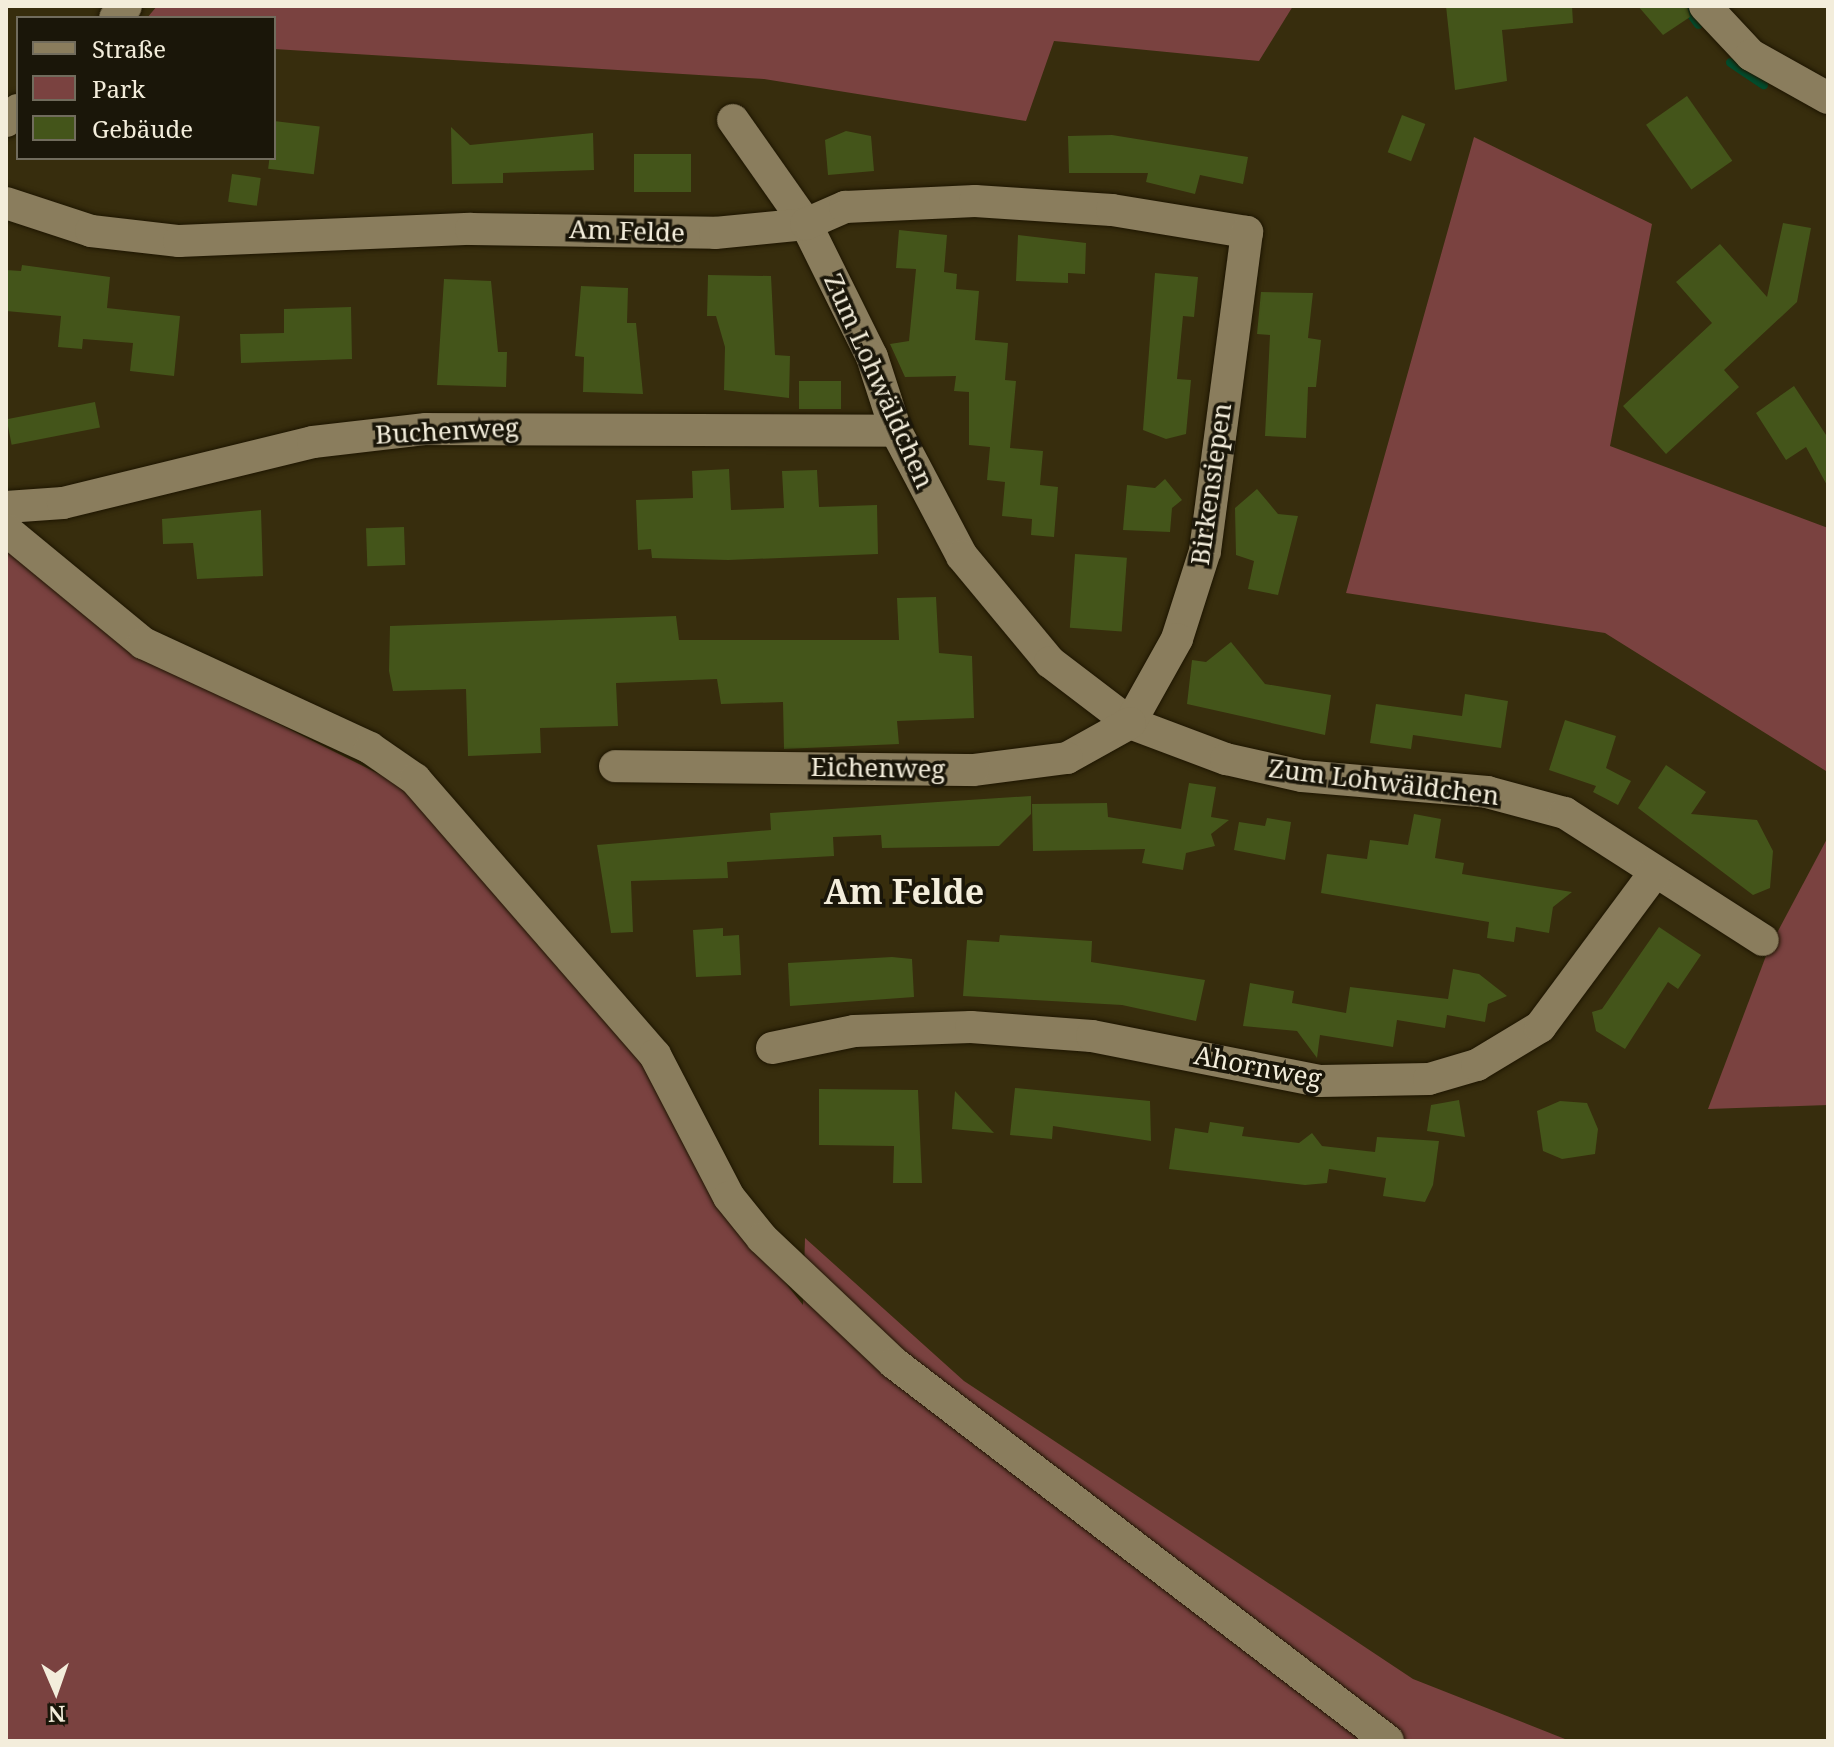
<!DOCTYPE html>
<meta charset="utf-8">
<style>
body{margin:0}
#map{position:relative;width:1834px;height:1747px;overflow:hidden;background:#372d0d;font-family:"Noto Serif",serif}
div>[style]{position:absolute}
.green>*{inset:0;background:#7a4240}
.stream>*{height:9px;margin:-4.5px;padding:0 4.5px;transform-origin:4.5px;border-radius:4.5px;background:#024d2d}
.building>*{inset:0;background:#44551a;transform-origin:0 0}
.roads{filter:drop-shadow(0 0 2px #1d1501) drop-shadow(0 0 2px #1d1501)}
.minor>*{height:32px;margin:-16px;padding:0 16px;transform-origin:16px;border-radius:16px;background:#8a7d5d}
span{translate:-50% -50%;white-space:nowrap;text-align:center;line-height:1.15;-webkit-text-stroke:7px #1a1609;paint-order:stroke}
.street-label{font-size:26px;color:#f3eddb}
.district-label{font-size:34px;color:#f3eddb;font-weight:700}
.frame{position:absolute;inset:0;border:8px solid #f3eddb;pointer-events:none}
.legend{position:absolute;left:16px;top:16px;width:260px;height:144px;box-sizing:border-box;background:#1a1609;border:2px solid #716c5d;margin:0;padding:10px 14px;list-style:none;font-size:24px;color:#f3eddb}
.legend li{display:flex;align-items:center;gap:16px;height:40px}
.legend b{width:40px;border:2px solid #716c5d}
.north{position:absolute;left:16px;top:1651px;width:80px;height:80px;-webkit-text-stroke:6px #1a1609;paint-order:stroke;rotate:178deg;font-size:22px;font-weight:700;line-height:32px;text-align:center;color:#f3eddb}
.north::after{content:'';display:block;margin:auto;width:28px;height:36px;background:#f3eddb;clip-path:polygon(50% 0,100% 100%,50% 72%,0 100%)}
</style>
<div id="map">
<div class="green">
<i style="clip-path:polygon(157px 6px,1293px 6px,1259px 61px,1054px 41px,1026px 121px,764px 79px,274px 49px,274px 18px,147px 18px)"></i>
<i style="clip-path:polygon(1474px 137px,1652px 224px,1610px 446px,1828px 528px,1826px 771px,1605px 633px,1346px 593px)"></i>
<i style="clip-path:polygon(6px 547px,133px 651px,409px 789px,646px 1061px,722px 1203px,803px 1305px,805px 1238px,964px 1381px,1413px 1679px,1570px 1741px,6px 1741px)"></i>
<i style="clip-path:polygon(1828px 837px,1828px 1105px,1708px 1109px,1769px 948px)"></i>
</div>
<div class="stream">
<i style="left:1685px;top:6px;width:22px;rotate:54deg"></i>
<i style="left:1730px;top:62px;width:40px;rotate:34deg"></i>
</div>
<div class="building">
<i style="clip-path:polygon(1446px 6px,1572px 6px,1573px 23px,1502px 30px,1507px 81px,1455px 90px)"></i>
<i style="clip-path:polygon(1638px 6px,1687px 6px,1690px 17px,1663px 35px)"></i>
<i style="left:1687px;top:96px;width:79px;height:50px;rotate:55deg"></i>
<i style="left:1402px;top:115px;width:25px;height:40px;rotate:21deg"></i>
<i style="left:274px;top:121px;width:46px;height:48px;rotate:7deg"></i>
<i style="clip-path:polygon(451px 127px,470px 145px,593px 133px,594px 170px,503px 173px,503px 183px,452px 184px)"></i>
<i style="clip-path:polygon(846px 131px,871px 136px,874px 171px,828px 175px,825px 140px)"></i>
<i style="clip-path:polygon(1112px 135px,1248px 157px,1243px 184px,1200px 175px,1195px 194px,1146px 182px,1148px 173px,1069px 173px,1068px 136px)"></i>
<i style="left:634px;top:154px;width:57px;height:38px"></i>
<i style="left:232px;top:174px;width:29px;height:28px;rotate:8deg"></i>
<i style="clip-path:polygon(1783px 223px,1811px 228px,1797px 302px,1724px 370px,1739px 387px,1666px 454px,1623px 406px,1712px 323px,1676px 282px,1720px 244px,1767px 297px)"></i>
<i style="clip-path:polygon(899px 230px,947px 235px,944px 272px,957px 274px,956px 289px,979px 291px,975px 340px,1008px 343px,1005px 380px,1016px 381px,1010px 448px,1043px 451px,1040px 485px,1058px 487px,1054px 537px,1031px 535px,1032px 519px,1002px 516px,1005px 482px,987px 480px,990px 447px,969px 445px,969px 392px,954px 391px,956px 376px,905px 377px,890px 344px,909px 341px,916px 269px,896px 268px)"></i>
<i style="clip-path:polygon(1018px 235px,1086px 243px,1085px 274px,1068px 273px,1068px 283px,1016px 281px)"></i>
<i style="clip-path:polygon(22px 265px,110px 277px,107px 308px,180px 316px,174px 376px,130px 371px,133px 343px,83px 339px,82px 349px,58px 347px,61px 316px,6px 311px,6px 270px,21px 271px)"></i>
<i style="clip-path:polygon(1155px 273px,1198px 277px,1194px 317px,1183px 316px,1177px 379px,1191px 380px,1186px 434px,1166px 439px,1143px 430px)"></i>
<i style="clip-path:polygon(708px 275px,771px 276px,775px 355px,790px 356px,789px 398px,724px 390px,725px 347px,716px 316px,707px 316px)"></i>
<i style="clip-path:polygon(444px 279px,491px 281px,498px 352px,507px 352px,506px 387px,437px 385px)"></i>
<i style="clip-path:polygon(581px 286px,628px 288px,627px 323px,636px 323px,643px 394px,583px 392px,584px 357px,575px 356px)"></i>
<i style="clip-path:polygon(1261px 292px,1313px 293px,1308px 338px,1321px 340px,1316px 387px,1308px 387px,1306px 438px,1265px 436px,1270px 335px,1257px 334px)"></i>
<i style="clip-path:polygon(351px 307px,352px 359px,241px 363px,240px 334px,284px 333px,284px 309px)"></i>
<i style="left:841px;top:381px;width:28px;height:42px;rotate:90deg"></i>
<i style="clip-path:polygon(1794px 386px,1828px 438px,1828px 487px,1806px 447px,1786px 460px,1756px 413px)"></i>
<i style="left:95px;top:402px;width:26px;height:90px;rotate:79deg"></i>
<i style="clip-path:polygon(729px 469px,731px 510px,784px 508px,782px 471px,817px 470px,819px 507px,877px 505px,878px 554px,728px 560px,652px 558px,651px 549px,638px 550px,636px 500px,693px 498px,692px 471px)"></i>
<i style="clip-path:polygon(1165px 479px,1182px 500px,1172px 508px,1170px 532px,1123px 530px,1127px 485px,1155px 488px)"></i>
<i style="clip-path:polygon(1257px 489px,1278px 514px,1298px 516px,1278px 595px,1248px 589px,1254px 561px,1236px 555px,1235px 508px)"></i>
<i style="clip-path:polygon(261px 510px,263px 576px,197px 579px,193px 543px,163px 544px,162px 519px)"></i>
<i style="left:404px;top:527px;width:38px;height:38px;rotate:88deg"></i>
<i style="left:1075px;top:554px;width:52px;height:74px;rotate:4deg"></i>
<i style="clip-path:polygon(936px 597px,939px 653px,972px 656px,974px 718px,897px 721px,899px 744px,784px 749px,783px 702px,721px 704px,717px 679px,616px 683px,618px 726px,540px 728px,541px 753px,468px 756px,466px 689px,393px 691px,389px 671px,390px 626px,676px 616px,679px 640px,899px 640px,897px 598px)"></i>
<i style="clip-path:polygon(1231px 642px,1265px 684px,1331px 695px,1325px 735px,1187px 704px,1192px 660px,1206px 662px)"></i>
<i style="clip-path:polygon(1465px 694px,1508px 701px,1501px 748px,1413px 735px,1411px 749px,1370px 743px,1376px 704px,1462px 716px)"></i>
<i style="clip-path:polygon(1565px 720px,1616px 736px,1606px 768px,1631px 781px,1618px 805px,1593px 792px,1596px 786px,1549px 770px)"></i>
<i style="clip-path:polygon(1666px 765px,1706px 792px,1691px 814px,1757px 820px,1773px 851px,1770px 888px,1753px 895px,1638px 808px)"></i>
<i style="clip-path:polygon(1189px 783px,1216px 787px,1211px 817px,1229px 820px,1211px 834px,1215px 846px,1186px 853px,1183px 870px,1142px 863px,1145px 849px,1033px 851px,1032px 804px,1107px 803px,1108px 817px,1181px 829px)"></i>
<i style="clip-path:polygon(1031px 796px,1031px 814px,999px 846px,882px 848px,881px 835px,833px 837px,834px 856px,727px 862px,728px 878px,631px 881px,633px 932px,611px 933px,597px 845px,771px 830px,770px 813px)"></i>
<i style="clip-path:polygon(1414px 814px,1441px 819px,1435px 858px,1464px 863px,1462px 874px,1572px 892px,1553px 907px,1549px 933px,1516px 927px,1514px 942px,1487px 938px,1489px 922px,1321px 893px,1327px 854px,1367px 859px,1370px 840px,1408px 845px)"></i>
<i style="clip-path:polygon(1267px 818px,1291px 822px,1285px 860px,1234px 850px,1239px 822px,1265px 826px)"></i>
<i style="clip-path:polygon(1659px 927px,1701px 955px,1678px 989px,1668px 982px,1625px 1049px,1596px 1031px,1592px 1012px,1602px 1009px)"></i>
<i style="clip-path:polygon(723px 928px,723px 936px,739px 935px,741px 975px,696px 977px,693px 930px)"></i>
<i style="clip-path:polygon(1000px 935px,1092px 941px,1091px 962px,1205px 980px,1196px 1021px,1122px 1005px,963px 996px,967px 940px,999px 942px)"></i>
<i style="clip-path:polygon(892px 957px,912px 959px,914px 997px,790px 1006px,788px 963px)"></i>
<i style="clip-path:polygon(1453px 969px,1479px 974px,1507px 996px,1488px 1004px,1485px 1022px,1447px 1015px,1445px 1028px,1397px 1020px,1393px 1047px,1320px 1035px,1317px 1058px,1297px 1031px,1243px 1026px,1250px 983px,1294px 991px,1292px 1003px,1346px 1013px,1350px 987px,1448px 999px)"></i>
<i style="clip-path:polygon(1015px 1088px,1150px 1101px,1151px 1141px,1053px 1126px,1052px 1139px,1010px 1135px)"></i>
<i style="clip-path:polygon(819px 1089px,918px 1090px,922px 1183px,893px 1183px,894px 1146px,819px 1145px)"></i>
<i style="clip-path:polygon(955px 1091px,994px 1133px,952px 1129px)"></i>
<i style="clip-path:polygon(1459px 1100px,1465px 1137px,1427px 1131px,1431px 1105px)"></i>
<i style="clip-path:polygon(1560px 1101px,1587px 1103px,1598px 1129px,1595px 1154px,1562px 1159px,1543px 1151px,1537px 1111px)"></i>
<i style="clip-path:polygon(1210px 1122px,1244px 1127px,1242px 1136px,1299px 1143px,1312px 1133px,1322px 1146px,1375px 1152px,1377px 1137px,1439px 1141px,1433px 1185px,1425px 1202px,1383px 1196px,1386px 1178px,1329px 1169px,1327px 1183px,1305px 1185px,1169px 1169px,1175px 1128px,1208px 1133px)"></i>
</div>
<div class="roads">
<div class="minor">
<i style="left:1705px;top:6px;width:67px;rotate:46.8deg"></i>
<i style="left:1751px;top:55px;width:88px;rotate:29.2deg"></i>
<i style="left:115px;top:18px;width:16px;rotate:-47deg"></i>
<i style="left:733px;top:120px;width:127px;rotate:54.9deg"></i>
<i style="left:806px;top:224px;width:148px;rotate:63.6deg"></i>
<i style="left:872px;top:357px;width:78px;rotate:72deg"></i>
<i style="left:896px;top:431px;width:141px;rotate:62.2deg"></i>
<i style="left:962px;top:556px;width:138px;rotate:50.3deg"></i>
<i style="left:1050px;top:662px;width:101px;rotate:37.3deg"></i>
<i style="left:1130px;top:723px;width:103px;rotate:20.6deg"></i>
<i style="left:1226px;top:759px;width:78px;rotate:12.6deg"></i>
<i style="left:1302px;top:776px;width:186px;rotate:4.9deg"></i>
<i style="left:1487px;top:792px;width:81px;rotate:15.1deg"></i>
<i style="left:1565px;top:813px;width:235px;rotate:32.7deg"></i>
<i style="left:6px;top:121px;width:16px;rotate:-43deg"></i>
<i style="left:6px;top:203px;width:89px;rotate:18.2deg"></i>
<i style="left:91px;top:231px;width:89px;rotate:6.5deg"></i>
<i style="left:179px;top:241px;width:292px;rotate:-2.4deg"></i>
<i style="left:471px;top:229px;width:244px;rotate:0.9deg"></i>
<i style="left:715px;top:233px;width:91px;rotate:-5.6deg"></i>
<i style="left:806px;top:224px;width:43px;rotate:-23.6deg"></i>
<i style="left:845px;top:207px;width:130px;rotate:-2.6deg"></i>
<i style="left:975px;top:201px;width:137px;rotate:3.8deg"></i>
<i style="left:1112px;top:210px;width:137px;rotate:9.3deg"></i>
<i style="left:1247px;top:232px;width:322px;rotate:97.5deg"></i>
<i style="left:1205px;top:551px;width:92px;rotate:107.7deg"></i>
<i style="left:1177px;top:639px;width:96px;rotate:119.2deg"></i>
<i style="left:1130px;top:723px;width:72px;rotate:150.9deg"></i>
<i style="left:1067px;top:758px;width:95px;rotate:172.7deg"></i>
<i style="left:973px;top:770px;width:358px;rotate:-179.4deg"></i>
<i style="left:6px;top:507px;width:57px;rotate:-4deg"></i>
<i style="left:63px;top:503px;width:257px;rotate:-13.7deg"></i>
<i style="left:313px;top:442px;width:114px;rotate:-6.6deg"></i>
<i style="left:426px;top:429px;width:470px;rotate:0.2deg"></i>
<i style="left:6px;top:530px;width:178px;rotate:39.5deg"></i>
<i style="left:143px;top:643px;width:250px;rotate:24.8deg"></i>
<i style="left:370px;top:748px;width:55px;rotate:34.6deg"></i>
<i style="left:415px;top:779px;width:366px;rotate:49deg"></i>
<i style="left:655px;top:1055px;width:160px;rotate:62.5deg"></i>
<i style="left:729px;top:1197px;width:53px;rotate:51.2deg"></i>
<i style="left:762px;top:1238px;width:182px;rotate:43.4deg"></i>
<i style="left:894px;top:1363px;width:622px;rotate:37.42deg"></i>
<i style="left:772px;top:1048px;width:84px;rotate:-11.7deg"></i>
<i style="left:854px;top:1031px;width:117px;rotate:-2deg"></i>
<i style="left:971px;top:1027px;width:121px;rotate:4.3deg"></i>
<i style="left:1092px;top:1036px;width:232px;rotate:11.2deg"></i>
<i style="left:1320px;top:1081px;width:109px;rotate:-1.1deg"></i>
<i style="left:1429px;top:1079px;width:50px;rotate:-16.3deg"></i>
<i style="left:1477px;top:1065px;width:74px;rotate:-31.1deg"></i>
<i style="left:1540px;top:1027px;width:193px;rotate:-53.4deg"></i>
</div>
</div>
<div class="street-label">
<span style="left:627px;top:231px;rotate:2deg">Am Felde</span>
<span style="left:879px;top:381px;rotate:66deg">Zum Lohwäldchen</span>
<span style="left:447px;top:431px;rotate:-3deg">Buchenweg</span>
<span style="left:1211px;top:484px;rotate:-82deg">Birkensiepen</span>
<span style="left:878px;top:768px;rotate:1deg">Eichenweg</span>
<span style="left:1384px;top:782px;rotate:7deg">Zum Lohwäldchen</span>
<span style="left:1258px;top:1067px;rotate:11deg">Ahornweg</span>
</div>
<div class="district-label">
<span style="left:904px;top:892px">Am Felde</span>
</div>
<div class="frame"></div>
<ul class="legend">
<li><b style="height:10px;background:#8a7d5d"></b>Straße</li>
<li><b style="height:22px;background:#7a4240"></b>Park</li>
<li><b style="height:22px;background:#44551a"></b>Gebäude</li>
</ul>
<div class="north">N</div>
</div>
